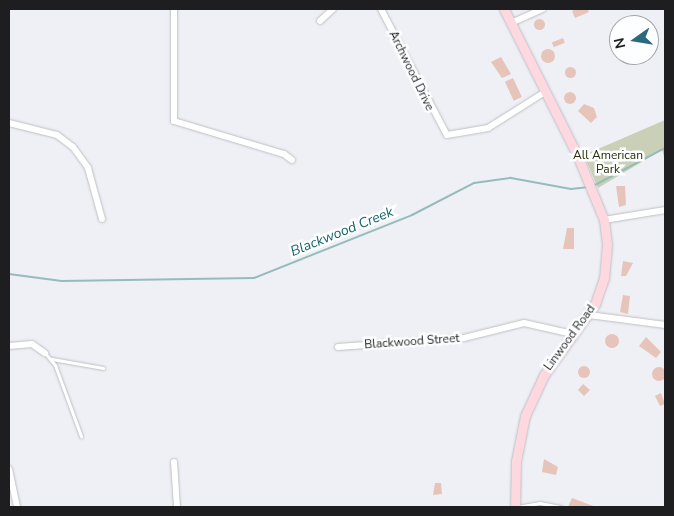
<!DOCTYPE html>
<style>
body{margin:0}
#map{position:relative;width:674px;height:516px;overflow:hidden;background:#eff0f5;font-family:"Nunito Sans",sans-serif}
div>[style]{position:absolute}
.green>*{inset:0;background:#cad0b7}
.stream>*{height:2px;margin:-1px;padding:0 1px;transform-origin:1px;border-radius:1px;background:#95bcbd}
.building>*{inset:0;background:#e6c4b9;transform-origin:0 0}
.round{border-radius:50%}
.roads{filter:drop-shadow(0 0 1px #bdbfc4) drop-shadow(0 0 1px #bdbfc4)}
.lane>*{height:3px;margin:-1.5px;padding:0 1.5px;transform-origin:1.5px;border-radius:1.5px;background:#fff}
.street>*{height:6px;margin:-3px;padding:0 3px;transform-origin:3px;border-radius:3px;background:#fff}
.secondary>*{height:9px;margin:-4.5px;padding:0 4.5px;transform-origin:4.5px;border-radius:4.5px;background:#fed8df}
span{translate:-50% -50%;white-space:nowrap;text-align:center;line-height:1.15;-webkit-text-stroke:5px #fdfeff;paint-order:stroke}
.street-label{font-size:12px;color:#1e1e20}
.park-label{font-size:12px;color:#282e08}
.water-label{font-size:14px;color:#146366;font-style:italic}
.frame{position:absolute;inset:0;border:10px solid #1e1e20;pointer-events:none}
.north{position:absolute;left:609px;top:15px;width:50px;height:50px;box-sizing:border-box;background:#fdfeff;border:1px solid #a4a4a6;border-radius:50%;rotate:257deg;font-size:14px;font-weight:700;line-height:20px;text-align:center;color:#1e1e20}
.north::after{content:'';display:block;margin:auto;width:18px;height:22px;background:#2b697f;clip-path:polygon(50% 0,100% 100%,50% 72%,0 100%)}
</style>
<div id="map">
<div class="green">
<i style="clip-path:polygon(665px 120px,665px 160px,662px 150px,598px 188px,584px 155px)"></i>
</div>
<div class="stream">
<i style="left:593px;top:186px;width:81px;rotate:-27.8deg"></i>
<i style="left:9px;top:274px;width:53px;rotate:7.5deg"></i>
<i style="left:62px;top:281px;width:192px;rotate:-0.9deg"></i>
<i style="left:254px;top:278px;width:170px;rotate:-21.7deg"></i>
<i style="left:412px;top:215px;width:70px;rotate:-27.3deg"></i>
<i style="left:474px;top:183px;width:37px;rotate:-8deg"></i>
<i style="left:511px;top:178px;width:61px;rotate:10.4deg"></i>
<i style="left:571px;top:189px;width:18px;rotate:-6deg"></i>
</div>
<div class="building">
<i style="clip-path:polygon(577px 9px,587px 9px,589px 12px,575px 18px,572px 11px)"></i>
<i class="round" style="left:533.5px;top:18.5px;width:11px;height:11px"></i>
<i style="left:563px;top:38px;width:5px;height:12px;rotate:68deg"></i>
<i class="round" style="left:541px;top:49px;width:14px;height:14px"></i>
<i style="clip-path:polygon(501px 57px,511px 74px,502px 78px,491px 62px)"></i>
<i class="round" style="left:564.5px;top:66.5px;width:11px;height:11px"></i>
<i style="left:513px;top:78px;width:21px;height:9px;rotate:65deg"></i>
<i class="round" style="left:564px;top:92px;width:12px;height:12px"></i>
<i style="clip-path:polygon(584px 104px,594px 108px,597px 117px,591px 123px,578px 111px)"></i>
<i style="clip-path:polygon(616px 186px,625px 186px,626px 205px,619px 207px)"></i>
<i style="clip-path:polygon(567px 228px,574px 228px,574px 249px,563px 249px)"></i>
<i style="clip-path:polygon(623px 261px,633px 263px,626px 276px,621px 276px)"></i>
<i style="clip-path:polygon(623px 295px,630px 296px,628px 314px,620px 312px)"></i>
<i class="round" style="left:605px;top:334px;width:14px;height:14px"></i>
<i style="clip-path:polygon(646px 337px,661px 352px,656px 358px,639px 346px)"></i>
<i class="round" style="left:578px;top:366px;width:12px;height:12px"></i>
<i class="round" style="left:652px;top:367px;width:14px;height:14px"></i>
<i style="clip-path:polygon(583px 384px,590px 390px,584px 396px,578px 390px)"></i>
<i style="clip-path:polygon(661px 393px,665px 404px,660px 406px,655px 396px)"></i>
<i style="clip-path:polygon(544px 459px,558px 467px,556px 475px,542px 472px)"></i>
<i style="clip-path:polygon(435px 483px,441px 483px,442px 494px,433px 495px)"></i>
<i style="clip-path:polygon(572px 498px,596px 507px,568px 507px)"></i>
</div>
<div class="roads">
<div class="lane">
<i style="left:45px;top:353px;width:16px;rotate:50deg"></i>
<i style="left:55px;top:365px;width:76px;rotate:69.9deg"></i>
<i style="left:52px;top:359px;width:52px;rotate:10deg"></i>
<i style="left:517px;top:507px;width:23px;rotate:-10deg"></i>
<i style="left:540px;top:503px;width:21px;rotate:11deg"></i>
</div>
<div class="street">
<i style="left:174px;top:9px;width:112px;rotate:90deg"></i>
<i style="left:174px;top:121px;width:115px;rotate:16.7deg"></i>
<i style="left:284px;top:154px;width:10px;rotate:37deg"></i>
<i style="left:381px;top:9px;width:142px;rotate:62.4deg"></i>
<i style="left:447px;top:135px;width:42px;rotate:-9.7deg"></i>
<i style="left:488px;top:128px;width:67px;rotate:-32.3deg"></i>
<i style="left:320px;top:21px;width:18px;rotate:-43deg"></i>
<i style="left:511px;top:23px;width:35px;rotate:-24deg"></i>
<i style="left:9px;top:123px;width:49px;rotate:14deg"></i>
<i style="left:57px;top:135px;width:20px;rotate:37deg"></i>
<i style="left:73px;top:147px;width:26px;rotate:54deg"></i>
<i style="left:88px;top:168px;width:53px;rotate:74.6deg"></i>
<i style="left:604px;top:220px;width:62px;rotate:-9.3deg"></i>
<i style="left:589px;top:315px;width:77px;rotate:7.5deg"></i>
<i style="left:9px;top:346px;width:23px;rotate:-5deg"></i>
<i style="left:32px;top:344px;width:16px;rotate:35deg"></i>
<i style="left:338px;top:347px;width:126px;rotate:-4.1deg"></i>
<i style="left:464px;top:338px;width:62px;rotate:-14deg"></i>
<i style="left:524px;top:323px;width:50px;rotate:12.7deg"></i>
<i style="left:174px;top:462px;width:45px;rotate:86.2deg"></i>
<i style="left:9px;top:469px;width:39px;rotate:78deg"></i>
</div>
<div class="secondary">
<i style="left:504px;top:9px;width:165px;rotate:63.4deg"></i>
<i style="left:578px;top:157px;width:68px;rotate:67.6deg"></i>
<i style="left:604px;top:220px;width:25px;rotate:83deg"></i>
<i style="left:607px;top:245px;width:33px;rotate:95deg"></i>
<i style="left:604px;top:278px;width:28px;rotate:109deg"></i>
<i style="left:595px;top:304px;width:87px;rotate:125.7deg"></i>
<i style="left:544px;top:375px;width:45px;rotate:114.9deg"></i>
<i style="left:525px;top:416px;width:46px;rotate:101.3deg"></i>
<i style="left:516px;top:461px;width:46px;rotate:91.2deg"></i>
</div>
</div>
<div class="street-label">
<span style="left:411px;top:71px;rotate:64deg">Archwood Drive</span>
<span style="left:570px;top:338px;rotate:-54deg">Linwood Road</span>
<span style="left:412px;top:342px;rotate:-4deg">Blackwood Street</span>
</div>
<div class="park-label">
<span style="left:608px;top:163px">All American<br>Park</span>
</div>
<div class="water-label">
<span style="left:342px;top:232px;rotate:-22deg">Blackwood Creek</span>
</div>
<div class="frame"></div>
<div class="north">N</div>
</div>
